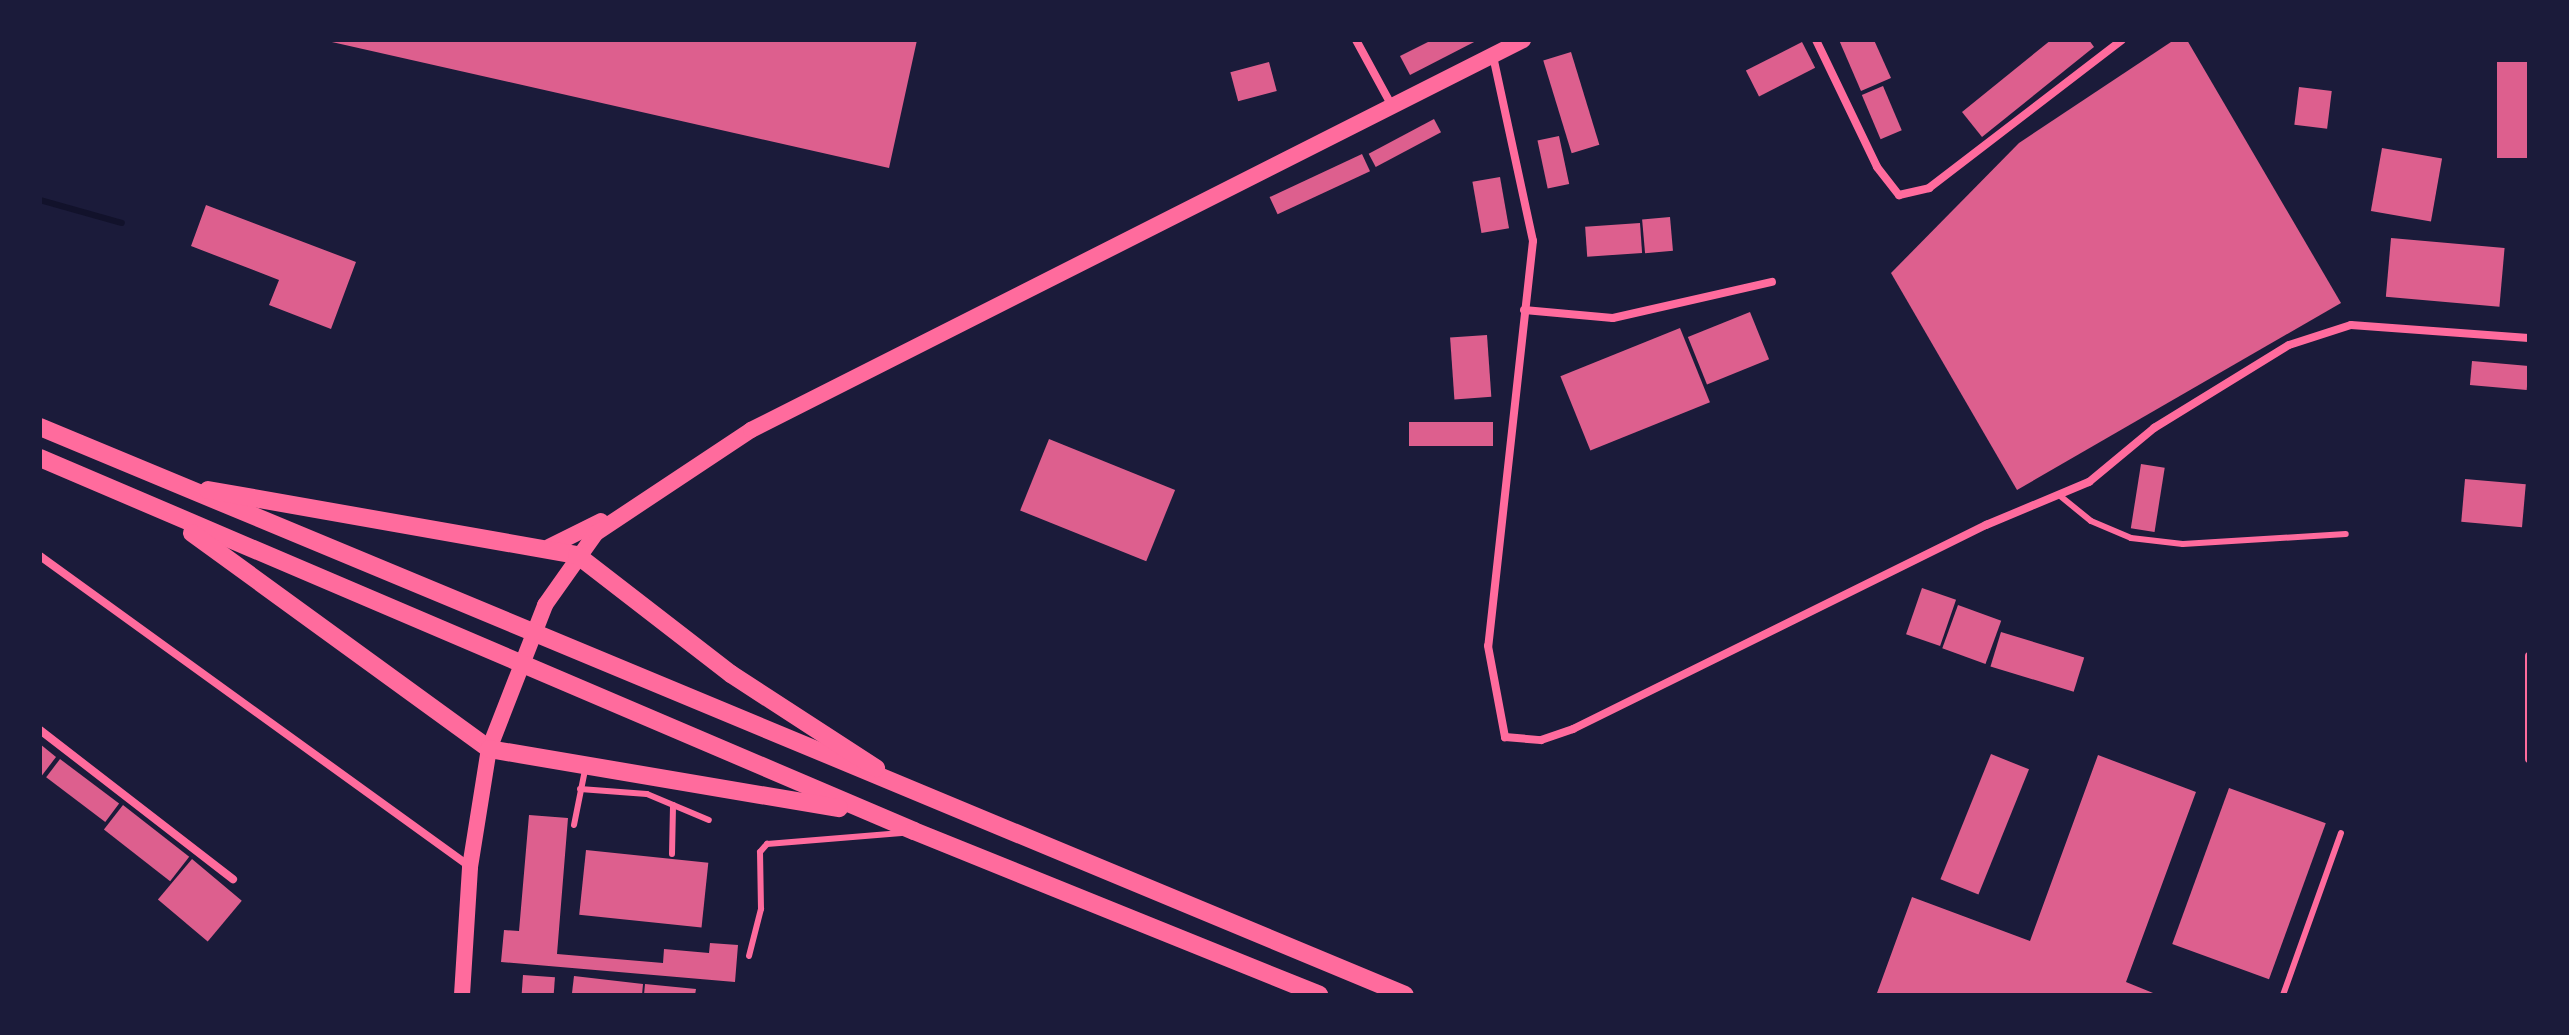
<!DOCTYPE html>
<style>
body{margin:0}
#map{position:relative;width:2569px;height:1035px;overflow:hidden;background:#1b1b3a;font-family:Commissioner,sans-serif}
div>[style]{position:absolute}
.stream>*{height:6px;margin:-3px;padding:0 3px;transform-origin:3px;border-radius:3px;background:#12122b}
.building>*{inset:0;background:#dd5f8e;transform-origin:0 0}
.service>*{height:6px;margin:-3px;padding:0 3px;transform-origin:3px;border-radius:3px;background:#ff6b9d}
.minor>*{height:8px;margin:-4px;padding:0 4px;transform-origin:4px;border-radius:4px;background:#ff6b9d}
.secondary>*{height:16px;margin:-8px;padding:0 8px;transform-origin:8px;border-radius:8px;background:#ff6b9d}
.trunk>*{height:18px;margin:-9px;padding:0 9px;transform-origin:9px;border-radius:9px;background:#ff6b9d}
span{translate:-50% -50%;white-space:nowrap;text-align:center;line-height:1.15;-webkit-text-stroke:8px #1b1b3a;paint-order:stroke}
.frame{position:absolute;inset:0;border:42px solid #1b1b3a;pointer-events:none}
</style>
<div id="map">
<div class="stream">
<i style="left:40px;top:200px;width:85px;rotate:15.7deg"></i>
</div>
<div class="building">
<i style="clip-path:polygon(323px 40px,917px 40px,889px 168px)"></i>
<i style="clip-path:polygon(1432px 40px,1478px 40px,1410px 75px,1400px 56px)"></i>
<i style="clip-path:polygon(1839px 40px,1874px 40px,1891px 78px,1861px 91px)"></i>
<i style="clip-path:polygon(2051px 40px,2089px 40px,2094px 47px,1982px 137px,1962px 112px)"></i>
<i style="clip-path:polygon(2174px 40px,2187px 40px,2341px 303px,2017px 490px,1891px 273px,2019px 143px)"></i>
<i style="left:1802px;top:42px;width:29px;height:63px;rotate:63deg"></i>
<i style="left:1571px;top:52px;width:97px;height:29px;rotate:73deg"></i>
<i style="left:1269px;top:62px;width:30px;height:40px;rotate:75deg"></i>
<i style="left:2529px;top:62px;width:96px;height:32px;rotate:90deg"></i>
<i style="left:1883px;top:86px;width:48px;height:23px;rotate:67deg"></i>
<i style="left:2299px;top:87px;width:33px;height:38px;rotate:7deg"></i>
<i style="left:1434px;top:119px;width:15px;height:74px;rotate:62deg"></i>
<i style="left:1559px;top:136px;width:49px;height:22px;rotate:78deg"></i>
<i style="left:2382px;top:148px;width:61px;height:64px;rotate:10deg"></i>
<i style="left:1362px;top:154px;width:19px;height:102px;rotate:65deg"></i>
<i style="left:1500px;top:177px;width:52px;height:28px;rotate:80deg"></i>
<i style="clip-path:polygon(206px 205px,356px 262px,331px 329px,269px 305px,279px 280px,191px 246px)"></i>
<i style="left:1670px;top:217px;width:34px;height:28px;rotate:85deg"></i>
<i style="left:1640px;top:223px;width:30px;height:55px;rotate:86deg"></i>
<i style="left:2391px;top:238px;width:114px;height:59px;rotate:5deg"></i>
<i style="left:1750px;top:312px;width:51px;height:67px;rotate:68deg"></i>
<i style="left:1680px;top:328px;width:80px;height:129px;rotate:68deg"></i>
<i style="left:1487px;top:335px;width:62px;height:37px;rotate:86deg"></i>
<i style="left:2472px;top:361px;width:57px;height:24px;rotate:5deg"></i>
<i style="left:1493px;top:422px;width:24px;height:84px;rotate:90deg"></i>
<i style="left:1049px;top:439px;width:136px;height:77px;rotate:22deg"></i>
<i style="left:2141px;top:464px;width:24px;height:65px;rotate:9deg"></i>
<i style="left:2465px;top:479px;width:61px;height:43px;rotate:5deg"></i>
<i style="left:1922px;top:588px;width:36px;height:49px;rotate:19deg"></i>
<i style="left:1958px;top:605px;width:46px;height:46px;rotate:20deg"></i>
<i style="left:2001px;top:632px;width:87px;height:36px;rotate:17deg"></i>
<i style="clip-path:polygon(40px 744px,56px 757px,40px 778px)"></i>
<i style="left:1991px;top:754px;width:41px;height:135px;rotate:22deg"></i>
<i style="clip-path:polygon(2098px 755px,2196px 792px,2126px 982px,2158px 995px,1877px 993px,1912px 897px,2030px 941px)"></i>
<i style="left:60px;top:759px;width:74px;height:23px;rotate:37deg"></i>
<i style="left:2229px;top:788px;width:103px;height:166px;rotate:20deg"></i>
<i style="left:123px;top:805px;width:84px;height:31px;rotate:38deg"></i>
<i style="clip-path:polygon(529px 815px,568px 818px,557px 954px,663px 963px,664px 949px,709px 953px,710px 943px,738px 945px,735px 982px,501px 962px,504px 930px,519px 931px)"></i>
<i style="left:586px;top:850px;width:123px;height:65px;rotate:6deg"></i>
<i style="left:192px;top:859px;width:65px;height:53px;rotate:40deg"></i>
<i style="left:523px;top:975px;width:32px;height:20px;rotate:4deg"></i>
<i style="clip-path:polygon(574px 976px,643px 984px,642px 995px,572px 993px)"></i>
<i style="clip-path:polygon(645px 984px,696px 989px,695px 995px,644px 995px)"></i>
</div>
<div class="service">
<i style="left:2059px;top:495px;width:41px;rotate:39.1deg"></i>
<i style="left:2091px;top:521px;width:43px;rotate:23deg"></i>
<i style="left:2131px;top:538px;width:52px;rotate:6.6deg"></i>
<i style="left:2183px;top:544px;width:163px;rotate:-3.5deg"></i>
<i style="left:580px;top:789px;width:67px;rotate:4.3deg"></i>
<i style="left:647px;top:794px;width:67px;rotate:22.8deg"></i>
<i style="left:574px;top:825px;width:56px;rotate:-78.7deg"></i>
<i style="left:672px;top:854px;width:49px;rotate:-88.8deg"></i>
<i style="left:749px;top:956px;width:49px;rotate:-75.7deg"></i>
<i style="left:761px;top:909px;width:57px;rotate:-91deg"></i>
<i style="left:760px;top:852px;width:11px;rotate:-49deg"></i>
<i style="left:767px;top:844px;width:135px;rotate:-4.7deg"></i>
<i style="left:2283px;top:995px;width:172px;rotate:-70.3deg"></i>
</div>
<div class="minor">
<i style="left:1356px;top:40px;width:75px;rotate:61.4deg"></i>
<i style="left:1816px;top:40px;width:141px;rotate:64.3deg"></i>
<i style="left:1877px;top:167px;width:36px;rotate:52deg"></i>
<i style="left:1899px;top:195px;width:31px;rotate:-13deg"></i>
<i style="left:1929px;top:188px;width:243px;rotate:-37.5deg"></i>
<i style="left:1493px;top:56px;width:189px;rotate:77.8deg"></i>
<i style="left:1533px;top:241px;width:407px;rotate:96.3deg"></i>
<i style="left:1488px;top:646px;width:93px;rotate:79.4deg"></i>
<i style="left:1505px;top:737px;width:36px;rotate:5deg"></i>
<i style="left:1541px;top:740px;width:34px;rotate:-19deg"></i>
<i style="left:1573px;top:729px;width:461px;rotate:-26.3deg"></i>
<i style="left:1986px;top:525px;width:112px;rotate:-22.7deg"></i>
<i style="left:2089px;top:482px;width:85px;rotate:-39.7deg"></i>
<i style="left:2154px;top:428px;width:158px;rotate:-31.6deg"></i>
<i style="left:2289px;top:345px;width:65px;rotate:-17.9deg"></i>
<i style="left:2351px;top:325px;width:178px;rotate:4.2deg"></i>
<i style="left:1524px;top:310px;width:89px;rotate:5.1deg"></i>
<i style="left:1613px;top:318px;width:163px;rotate:-12.8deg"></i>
<i style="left:40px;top:556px;width:529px;rotate:35.85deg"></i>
<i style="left:2529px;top:656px;width:103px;rotate:90deg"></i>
<i style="left:40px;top:730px;width:244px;rotate:37.7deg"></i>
</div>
<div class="secondary">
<i style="left:549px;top:547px;width:58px;rotate:-26.6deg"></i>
<i style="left:462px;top:995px;width:128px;rotate:-86.4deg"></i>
<i style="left:470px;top:867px;width:120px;rotate:-80.9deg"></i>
<i style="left:489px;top:749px;width:155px;rotate:-68.7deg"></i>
<i style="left:545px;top:605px;width:88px;rotate:-54.7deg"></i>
<i style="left:596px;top:533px;width:186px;rotate:-33.6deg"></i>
<i style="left:751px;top:430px;width:865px;rotate:-26.8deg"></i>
</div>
<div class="trunk">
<i style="left:40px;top:427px;width:1478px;rotate:22.59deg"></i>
<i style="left:40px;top:458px;width:950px;rotate:23.11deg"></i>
<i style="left:914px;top:831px;width:437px;rotate:22deg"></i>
<i style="left:208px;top:490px;width:375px;rotate:10deg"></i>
<i style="left:577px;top:555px;width:195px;rotate:37.7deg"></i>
<i style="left:731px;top:674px;width:173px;rotate:33deg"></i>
<i style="left:192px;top:533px;width:367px;rotate:36deg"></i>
<i style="left:489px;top:749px;width:355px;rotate:9.6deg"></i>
</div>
<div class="frame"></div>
</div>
